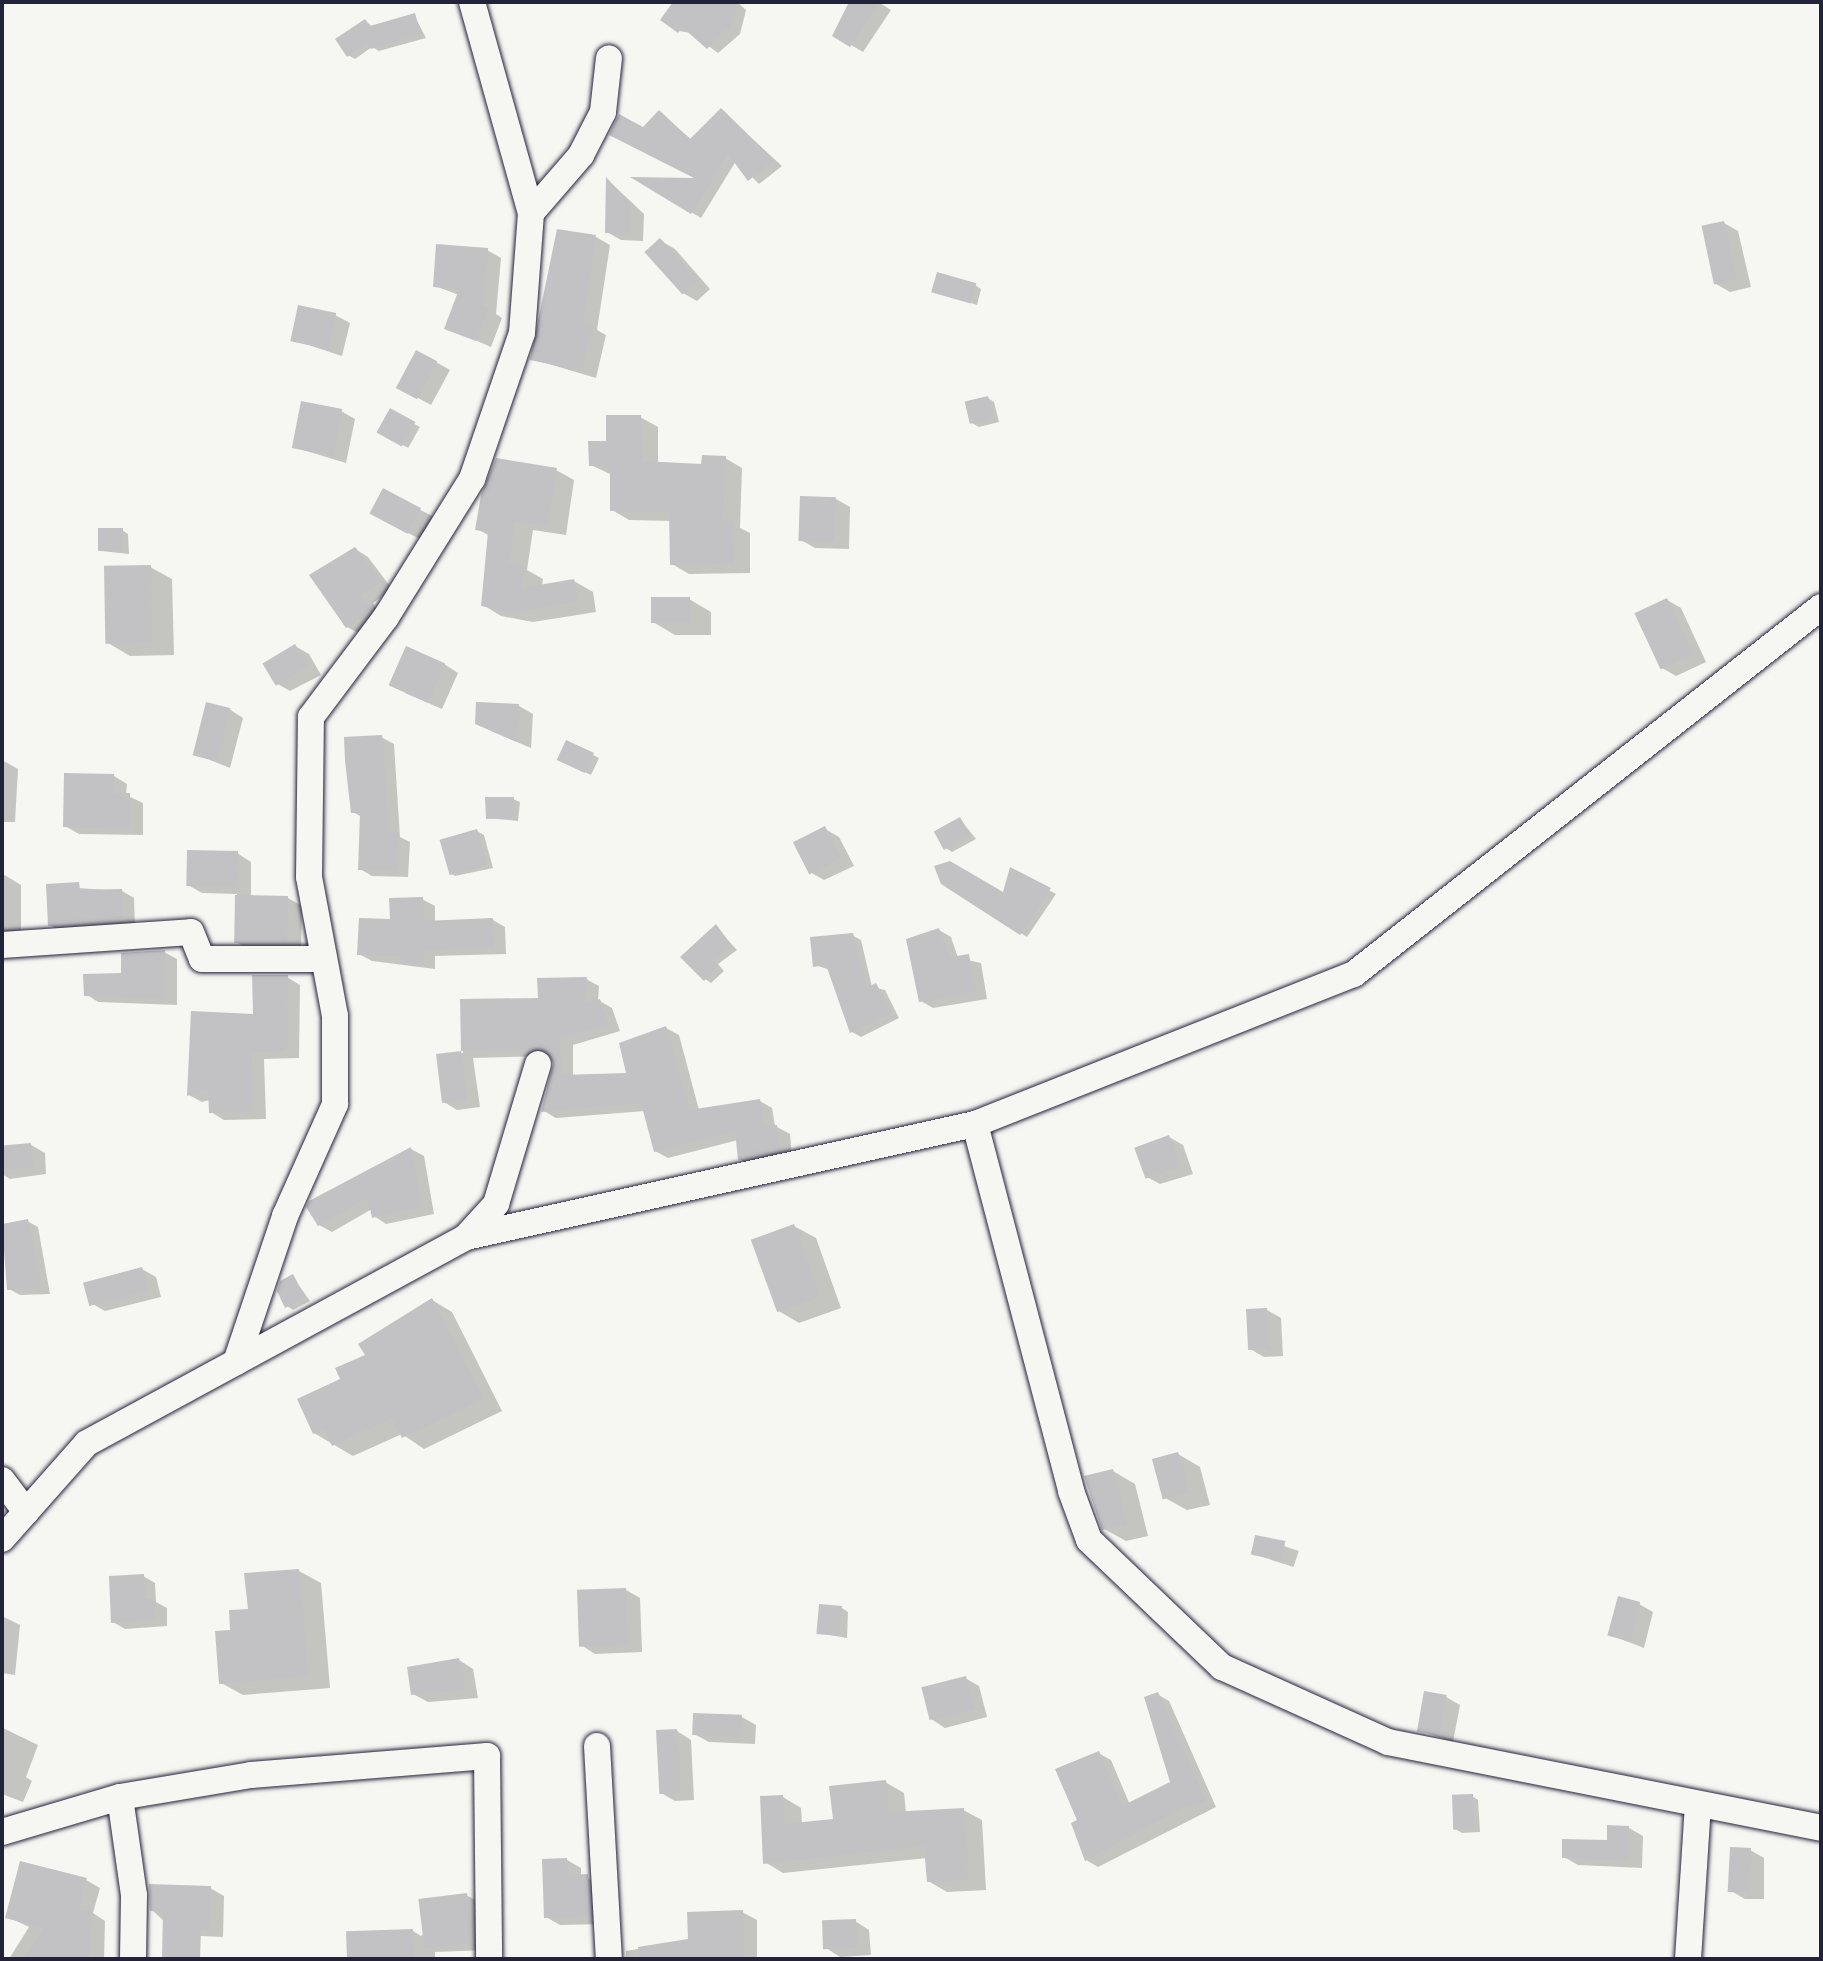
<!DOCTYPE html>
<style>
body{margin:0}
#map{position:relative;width:1823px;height:1961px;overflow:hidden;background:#f6f6f2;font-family:"Architects Daughter",sans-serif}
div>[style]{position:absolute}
.shadow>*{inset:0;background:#0003;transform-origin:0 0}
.building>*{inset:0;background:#c2c2c4;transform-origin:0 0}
.roads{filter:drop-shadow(0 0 2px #22223b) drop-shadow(0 0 2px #22223b)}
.minor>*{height:26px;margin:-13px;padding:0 13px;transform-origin:13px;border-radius:13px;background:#f6f6f2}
span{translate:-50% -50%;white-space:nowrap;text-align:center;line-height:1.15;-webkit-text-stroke:8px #f6f6f2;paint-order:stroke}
.frame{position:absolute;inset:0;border:4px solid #22223b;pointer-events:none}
</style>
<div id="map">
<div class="shadow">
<i style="clip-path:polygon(675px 2px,737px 2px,746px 10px,740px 34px,718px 53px,691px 33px,679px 31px)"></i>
<i style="clip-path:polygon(851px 2px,878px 2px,891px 10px,863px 52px,834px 35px)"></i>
<i style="clip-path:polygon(414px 15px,426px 38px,379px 51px,372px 47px,355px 59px,348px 55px,365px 21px,373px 27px)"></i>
<i style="clip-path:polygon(722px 111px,782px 166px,759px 184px,736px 161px,701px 218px,637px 179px,701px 180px,643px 130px,659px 113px,692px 140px)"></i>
<i style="clip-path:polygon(608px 180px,644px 214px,643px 241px,621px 240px,607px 232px)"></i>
<i style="clip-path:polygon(1724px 223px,1738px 231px,1751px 287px,1730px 292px,1716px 284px)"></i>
<i style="clip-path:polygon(558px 232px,596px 237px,610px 245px,597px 330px,606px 335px,596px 378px,532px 359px)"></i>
<i style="clip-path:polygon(661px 241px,675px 249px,710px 289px,697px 301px,683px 293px)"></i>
<i style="clip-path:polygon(487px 250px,501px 258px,496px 314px,502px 318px,491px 347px,447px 328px,459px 295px,435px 286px)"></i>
<i style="clip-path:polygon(975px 285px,981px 289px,977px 305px,934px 291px)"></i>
<i style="clip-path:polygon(335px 315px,350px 323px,342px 356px,293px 340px)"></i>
<i style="clip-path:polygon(436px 362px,450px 370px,431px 405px,398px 387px)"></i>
<i style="clip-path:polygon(988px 398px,994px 402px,999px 422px,979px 427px,972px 423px)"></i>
<i style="clip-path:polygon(341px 411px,355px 419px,346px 463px,293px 447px)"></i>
<i style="left:391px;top:411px;width:33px;height:24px;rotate:29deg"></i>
<i style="clip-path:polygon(640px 417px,658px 427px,658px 464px,703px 466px,725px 458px,742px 468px,740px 528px,750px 533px,750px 573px,689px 574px,672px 564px,671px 521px,629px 520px,612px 510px,612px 475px,591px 465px)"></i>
<i style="clip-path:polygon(556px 470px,574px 480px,566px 535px,533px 530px,527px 570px,543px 579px,542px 586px,574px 581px,593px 592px,596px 612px,533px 622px,501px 616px,483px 605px,490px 536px,477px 529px)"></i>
<i style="clip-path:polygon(384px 491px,434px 517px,422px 540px,386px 522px)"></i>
<i style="clip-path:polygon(836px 499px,850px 507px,849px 549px,815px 548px,801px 540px)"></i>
<i style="clip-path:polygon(122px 530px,128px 534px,129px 554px,101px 551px)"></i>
<i style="clip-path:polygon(355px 549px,368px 557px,392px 589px,373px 603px,383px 618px,360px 634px,347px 627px)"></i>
<i style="clip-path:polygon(150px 567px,172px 579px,174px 655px,130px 656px,108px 643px)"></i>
<i style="clip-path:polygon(689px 599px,711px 612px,711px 635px,675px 635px,653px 622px)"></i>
<i style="clip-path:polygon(1667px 600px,1681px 608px,1706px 662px,1676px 676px,1662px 668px)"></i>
<i style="clip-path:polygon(295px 646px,309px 654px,321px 675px,290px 691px,276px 683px)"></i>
<i style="clip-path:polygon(444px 664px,458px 673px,442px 709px,405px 693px)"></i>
<i style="clip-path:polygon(519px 706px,533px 714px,531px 748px,491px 731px)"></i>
<i style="clip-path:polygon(229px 709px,243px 718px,230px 768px,195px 754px)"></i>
<i style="clip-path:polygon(381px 737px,394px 744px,400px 837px,410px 842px,408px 877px,372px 876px,360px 869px,362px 817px,353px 812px)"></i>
<i style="clip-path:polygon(593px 755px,599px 758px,591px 775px,565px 763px)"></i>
<i style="clip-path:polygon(2px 760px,18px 769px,15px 822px,2px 822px)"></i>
<i style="clip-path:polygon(66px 775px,114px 776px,127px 784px,126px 795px,143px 803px,143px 835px,79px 834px,65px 826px)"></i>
<i style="clip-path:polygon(513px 799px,520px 802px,518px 821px,488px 818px)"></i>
<i style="clip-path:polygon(960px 819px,976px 839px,952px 852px,946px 848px)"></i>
<i style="clip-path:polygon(825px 829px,839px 837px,854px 866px,824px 880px,810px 872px)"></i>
<i style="clip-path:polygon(477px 831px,484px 835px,493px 868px,455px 876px,449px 872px)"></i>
<i style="clip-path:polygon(2px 837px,3px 874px,21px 885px,21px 937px,2px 937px)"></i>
<i style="clip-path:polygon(237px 853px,251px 862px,251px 897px,288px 898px,302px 906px,301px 950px,250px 950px,236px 942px,237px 894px,202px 893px,188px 885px)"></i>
<i style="clip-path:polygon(1011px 870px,1056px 894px,1027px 937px,942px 883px,1004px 895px)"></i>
<i style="clip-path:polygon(48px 886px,122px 891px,134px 898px,135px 927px,62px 932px,50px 925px)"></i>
<i style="clip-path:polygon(422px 899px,435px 906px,435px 923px,493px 920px,505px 927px,506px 954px,435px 956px,435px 969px,372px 961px,359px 954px)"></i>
<i style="clip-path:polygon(716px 927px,737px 950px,718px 964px,724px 971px,711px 983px,705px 979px)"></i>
<i style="clip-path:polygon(939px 930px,951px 937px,958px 958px,981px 963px,987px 999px,933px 1008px,921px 1001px)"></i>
<i style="clip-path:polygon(852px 935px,861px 940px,872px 987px,885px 990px,899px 1018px,861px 1037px,852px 1032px,830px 970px,815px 965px)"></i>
<i style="clip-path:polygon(164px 952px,177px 959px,177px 1005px,98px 1002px,86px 994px)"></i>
<i style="clip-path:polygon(287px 977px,300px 985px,299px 1058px,264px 1059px,266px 1119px,224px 1120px,211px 1112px,210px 1100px,202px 1102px,189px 1095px)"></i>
<i style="clip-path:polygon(586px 979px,599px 986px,598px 1000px,612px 1008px,620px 1031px,573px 1045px,573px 1077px,629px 1075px,666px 1028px,679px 1035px,699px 1110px,760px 1101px,772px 1108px,775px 1126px,790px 1134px,792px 1158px,752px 1166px,739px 1159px,738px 1140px,668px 1158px,655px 1151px,645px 1111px,556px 1118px,544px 1111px,556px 1068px,549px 1056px,473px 1058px,480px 1107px,457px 1110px,444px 1102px,438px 1056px,463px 1053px,462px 1001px,540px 1000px)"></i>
<i style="clip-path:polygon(1169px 1137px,1183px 1145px,1193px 1174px,1160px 1184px,1145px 1176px)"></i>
<i style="clip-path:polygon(31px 1145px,45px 1153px,46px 1174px,10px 1179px,2px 1174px,2px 1148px)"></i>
<i style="clip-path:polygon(411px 1149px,424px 1156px,434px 1214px,386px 1224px,374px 1216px,372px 1209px,332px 1232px,319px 1225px,311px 1202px)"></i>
<i style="clip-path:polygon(27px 1221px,38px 1227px,50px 1294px,20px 1295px,9px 1289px,2px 1226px)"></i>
<i style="clip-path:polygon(794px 1226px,816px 1238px,841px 1308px,799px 1323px,777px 1310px)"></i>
<i style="clip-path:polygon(142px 1269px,156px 1277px,161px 1297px,105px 1311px,91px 1303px)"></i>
<i style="clip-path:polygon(293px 1277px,310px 1301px,293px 1310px,287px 1306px)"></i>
<i style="clip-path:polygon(432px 1300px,452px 1312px,502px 1411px,424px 1449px,402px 1434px,353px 1456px,314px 1433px,343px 1380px)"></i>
<i style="clip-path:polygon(1267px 1310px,1281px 1318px,1283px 1356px,1264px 1357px,1250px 1349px)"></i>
<i style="clip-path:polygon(1178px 1454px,1200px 1467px,1210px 1505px,1187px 1510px,1165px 1498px)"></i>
<i style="clip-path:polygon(1113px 1471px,1135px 1484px,1148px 1536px,1126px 1541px,1104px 1529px)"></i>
<i style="left:1256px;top:1537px;width:45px;height:17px;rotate:18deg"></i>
<i style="clip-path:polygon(299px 1571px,321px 1583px,330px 1688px,243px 1695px,221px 1683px,232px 1632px)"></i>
<i style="clip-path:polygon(143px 1576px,155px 1583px,156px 1602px,167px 1608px,167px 1626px,125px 1629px,113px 1622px)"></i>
<i style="clip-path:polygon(626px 1590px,640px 1598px,642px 1652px,595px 1654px,581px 1645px)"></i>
<i style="clip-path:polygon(1639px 1604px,1653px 1612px,1644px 1648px,1610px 1635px)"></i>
<i style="clip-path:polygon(842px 1608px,848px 1612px,847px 1638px,819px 1633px)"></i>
<i style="clip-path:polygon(2px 1616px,20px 1625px,15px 1675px,2px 1673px)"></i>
<i style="clip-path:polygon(459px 1660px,473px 1669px,478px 1698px,428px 1702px,413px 1694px)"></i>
<i style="clip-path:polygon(965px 1678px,979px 1686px,987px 1717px,945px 1728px,931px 1719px)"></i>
<i style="clip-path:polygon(1157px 1694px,1169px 1701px,1216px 1807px,1098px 1867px,1086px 1860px,1098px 1753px,1111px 1760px,1130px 1805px,1173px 1783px)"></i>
<i style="clip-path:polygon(1446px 1697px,1460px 1705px,1453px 1742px,1418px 1730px)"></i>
<i style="clip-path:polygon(695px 1715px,742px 1717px,756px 1725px,755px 1744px,709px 1742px,694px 1734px)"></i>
<i style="clip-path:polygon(3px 1728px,38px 1745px,26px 1777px,32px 1781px,23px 1802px,2px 1794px)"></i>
<i style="clip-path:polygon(677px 1731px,691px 1740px,694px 1800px,675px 1801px,661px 1793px)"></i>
<i style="clip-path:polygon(885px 1782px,904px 1793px,906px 1813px,963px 1810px,982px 1820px,986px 1890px,947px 1892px,928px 1881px,927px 1858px,783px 1873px,765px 1862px,783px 1797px,801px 1808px,802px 1824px,835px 1821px)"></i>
<i style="clip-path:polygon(1472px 1796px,1478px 1800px,1480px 1832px,1462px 1833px,1455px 1829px)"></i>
<i style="clip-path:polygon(1629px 1828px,1643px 1836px,1642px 1868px,1578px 1865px,1564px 1857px,1609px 1842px)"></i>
<i style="clip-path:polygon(1750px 1850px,1764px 1858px,1764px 1899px,1745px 1899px,1731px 1891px)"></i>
<i style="clip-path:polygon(567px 1860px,581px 1868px,581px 1876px,602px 1884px,604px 1924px,560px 1925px,546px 1917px)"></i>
<i style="clip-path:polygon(86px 1880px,100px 1888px,93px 1913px,105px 1921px,104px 1959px,9px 1959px,29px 1927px,8px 1917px)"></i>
<i style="clip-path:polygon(210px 1888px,224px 1896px,223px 1937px,179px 1935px,152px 1910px)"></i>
<i style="clip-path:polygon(466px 1895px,481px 1903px,486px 1950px,435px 1952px,435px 1959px,349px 1959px,413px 1931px,421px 1936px)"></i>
<i style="clip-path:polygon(742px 1912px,757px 1920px,757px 1959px,626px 1959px,626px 1951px,690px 1940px)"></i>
<i style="clip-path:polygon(855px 1921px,869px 1930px,871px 1955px,840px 1957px,826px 1948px)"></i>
</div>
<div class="building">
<i style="clip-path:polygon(673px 2px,737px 2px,730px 30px,725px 29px,707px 49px,682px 27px,678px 33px,660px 20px)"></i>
<i style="clip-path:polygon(849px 2px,881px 2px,850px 47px,832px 36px)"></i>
<i style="clip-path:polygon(415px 13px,421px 34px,371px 49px,367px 43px,347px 57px,335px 39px,365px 19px,370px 26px)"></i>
<i style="clip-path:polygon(721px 108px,774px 160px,748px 181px,728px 154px,691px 214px,630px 177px,694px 178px,609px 135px,619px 114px,643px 127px,659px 110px,690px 139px)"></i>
<i style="clip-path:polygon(606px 177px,630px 204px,630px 234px,605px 233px)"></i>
<i style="left:1724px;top:221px;width:60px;height:23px;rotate:78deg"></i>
<i style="clip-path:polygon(557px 229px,596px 235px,583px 323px,592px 325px,582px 371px,530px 360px)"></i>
<i style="left:660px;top:238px;width:57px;height:21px;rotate:48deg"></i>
<i style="clip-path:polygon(436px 244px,488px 248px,483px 305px,489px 308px,476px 341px,444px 329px,459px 289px,433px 287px)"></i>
<i style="left:937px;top:272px;width:41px;height:21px;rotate:16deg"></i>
<i style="left:298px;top:305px;width:39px;height:37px;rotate:12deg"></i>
<i style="left:416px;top:350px;width:24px;height:43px;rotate:28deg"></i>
<i style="left:988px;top:396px;width:23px;height:24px;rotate:77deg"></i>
<i style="left:301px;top:401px;width:42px;height:48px;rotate:11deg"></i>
<i style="left:390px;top:408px;width:29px;height:28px;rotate:29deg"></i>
<i style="clip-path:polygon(606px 415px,641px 415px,642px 461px,701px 464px,702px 455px,726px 456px,723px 521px,733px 521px,734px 564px,670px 565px,669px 512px,610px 511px,610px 466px,589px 466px,588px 441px,606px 441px)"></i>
<i style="clip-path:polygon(496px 458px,557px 468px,547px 526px,515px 521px,509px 563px,526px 567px,521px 588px,574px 579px,578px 602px,512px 612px,481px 606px,488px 532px,475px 530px,481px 495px)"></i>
<i style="left:383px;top:488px;width:43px;height:29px;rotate:28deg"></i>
<i style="left:800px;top:496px;width:36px;height:45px;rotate:2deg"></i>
<i style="left:123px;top:528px;width:23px;height:25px;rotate:90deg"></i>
<i style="clip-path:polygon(355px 547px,381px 581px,361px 595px,371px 610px,346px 628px,309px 575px)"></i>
<i style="left:151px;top:565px;width:78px;height:47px;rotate:89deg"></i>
<i style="left:651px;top:597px;width:39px;height:26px"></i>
<i style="left:1667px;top:598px;width:62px;height:36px;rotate:65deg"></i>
<i style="left:295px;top:644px;width:26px;height:38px;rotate:59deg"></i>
<i style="left:406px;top:646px;width:43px;height:43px;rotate:24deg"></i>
<i style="left:206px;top:702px;width:25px;height:55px;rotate:14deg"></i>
<i style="clip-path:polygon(476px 702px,519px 704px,517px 742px,475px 724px)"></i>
<i style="clip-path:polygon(382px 735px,389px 832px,398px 833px,397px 871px,358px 870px,360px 813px,351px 813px,345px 761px,344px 737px)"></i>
<i style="left:566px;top:740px;width:31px;height:22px;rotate:25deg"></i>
<i style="clip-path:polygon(64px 773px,114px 774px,113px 793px,130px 793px,130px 829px,63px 827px)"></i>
<i style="clip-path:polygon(485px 797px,514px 797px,512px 818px,486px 819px)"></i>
<i style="left:960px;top:817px;width:21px;height:30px;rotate:61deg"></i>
<i style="left:825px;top:826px;width:36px;height:36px;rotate:63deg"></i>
<i style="left:477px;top:829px;width:37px;height:39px;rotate:74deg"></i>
<i style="left:187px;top:850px;width:51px;height:36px;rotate:1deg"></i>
<i style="clip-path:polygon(950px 861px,1003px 892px,1010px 867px,1051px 888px,1020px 935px,941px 884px,934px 866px)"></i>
<i style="clip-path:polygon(79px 882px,80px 890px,122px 889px,123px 921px,48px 926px,46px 884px)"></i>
<i style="left:235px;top:895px;width:53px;height:48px;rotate:1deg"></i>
<i style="clip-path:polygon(423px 897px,424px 921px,493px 918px,494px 948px,423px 950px,423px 964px,400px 963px,400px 956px,357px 955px,359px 918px,390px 919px,389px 898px)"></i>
<i style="clip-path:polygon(716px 924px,732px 946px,713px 960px,719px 966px,704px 981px,680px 957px)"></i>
<i style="clip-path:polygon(939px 928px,950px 957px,969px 954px,975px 992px,919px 1002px,906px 939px)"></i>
<i style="clip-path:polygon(853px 933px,866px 988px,876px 983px,892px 1013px,850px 1033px,826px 965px,813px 967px,810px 937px)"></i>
<i style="clip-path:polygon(165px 950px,165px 999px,84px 996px,83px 974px,121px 973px,121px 953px)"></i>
<i style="clip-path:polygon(252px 975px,288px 975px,286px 1051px,252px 1052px,253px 1112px,209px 1113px,208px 1089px,187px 1096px,191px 1011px,253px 1014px)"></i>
<i style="clip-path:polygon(587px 977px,584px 1004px,600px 999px,608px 1024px,560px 1038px,561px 1075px,626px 1073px,619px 1043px,666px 1026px,689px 1110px,760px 1099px,764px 1126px,777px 1125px,780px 1151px,738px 1160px,735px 1131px,654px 1152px,641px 1103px,541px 1112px,554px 1061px,542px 1049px,461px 1051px,467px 1100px,442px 1103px,436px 1054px,461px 1051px,460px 999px,538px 998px,537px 978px)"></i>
<i style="left:1169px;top:1135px;width:33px;height:37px;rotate:70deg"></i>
<i style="left:31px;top:1143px;width:24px;height:29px;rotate:85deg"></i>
<i style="clip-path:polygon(411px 1147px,422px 1207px,372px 1218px,368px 1198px,318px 1226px,306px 1207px,309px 1201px)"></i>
<i style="clip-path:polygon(28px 1219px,41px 1288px,7px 1290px,2px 1224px)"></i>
<i style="left:794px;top:1224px;width:77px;height:46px;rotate:70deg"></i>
<i style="left:142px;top:1267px;width:24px;height:61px;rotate:75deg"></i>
<i style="clip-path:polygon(293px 1274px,305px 1297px,285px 1308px,277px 1291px,280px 1281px)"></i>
<i style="clip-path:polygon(432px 1298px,484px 1399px,402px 1438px,392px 1418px,332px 1446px,324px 1429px,313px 1434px,297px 1399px,340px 1379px,335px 1368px,365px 1355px,358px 1344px)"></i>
<i style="left:1267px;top:1308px;width:41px;height:21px;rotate:87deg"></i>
<i style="left:1178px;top:1452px;width:42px;height:27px;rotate:75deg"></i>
<i style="clip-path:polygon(1113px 1469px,1127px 1524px,1102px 1530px,1084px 1476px)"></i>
<i style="left:1255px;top:1535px;width:31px;height:20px;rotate:11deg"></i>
<i style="clip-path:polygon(299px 1569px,308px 1676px,219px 1684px,215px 1631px,230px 1630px,229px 1610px,248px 1609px,244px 1573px)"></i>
<i style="clip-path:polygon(144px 1574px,145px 1599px,155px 1599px,155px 1620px,111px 1623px,109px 1576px)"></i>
<i style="left:626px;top:1588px;width:57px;height:49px;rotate:88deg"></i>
<i style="left:1618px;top:1596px;width:23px;height:41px;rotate:15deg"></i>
<i style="left:819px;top:1604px;width:23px;height:30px;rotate:5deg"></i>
<i style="clip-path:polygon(459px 1658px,465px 1690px,411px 1695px,407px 1667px)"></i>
<i style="left:966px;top:1676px;width:34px;height:46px;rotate:76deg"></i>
<i style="left:1424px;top:1691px;width:23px;height:41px;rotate:10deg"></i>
<i style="clip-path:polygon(1158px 1692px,1206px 1801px,1181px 1808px,1085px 1861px,1071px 1823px,1077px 1820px,1055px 1769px,1099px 1751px,1122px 1806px,1170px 1782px,1144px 1697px)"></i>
<i style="left:693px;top:1713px;width:49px;height:22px;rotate:2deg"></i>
<i style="left:677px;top:1729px;width:64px;height:21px;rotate:87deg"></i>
<i style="clip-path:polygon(886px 1780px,889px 1812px,964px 1808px,968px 1880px,927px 1882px,924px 1846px,763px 1864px,760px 1796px,783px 1795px,784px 1824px,833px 1819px,829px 1786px)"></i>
<i style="left:1473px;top:1794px;width:35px;height:21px;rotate:88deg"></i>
<i style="clip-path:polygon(1607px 1825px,1629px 1826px,1628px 1861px,1562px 1858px,1562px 1839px,1607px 1840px)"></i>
<i style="left:1730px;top:1847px;width:21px;height:45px;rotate:3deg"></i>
<i style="clip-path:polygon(567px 1858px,568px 1875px,588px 1874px,591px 1917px,544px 1918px,542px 1859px)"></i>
<i style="clip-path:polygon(20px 1861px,87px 1878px,78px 1910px,92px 1911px,90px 1959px,24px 1959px,43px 1928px,5px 1918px)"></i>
<i style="clip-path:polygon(149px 1884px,211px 1886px,209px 1930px,201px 1930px,200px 1959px,162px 1959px,163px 1912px,150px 1911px)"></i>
<i style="left:467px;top:1893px;width:50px;height:49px;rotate:83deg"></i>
<i style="clip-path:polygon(743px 1910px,744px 1959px,639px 1959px,638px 1947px,688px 1939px,687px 1912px)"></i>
<i style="left:856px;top:1919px;width:29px;height:34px;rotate:88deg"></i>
<i style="left:413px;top:1929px;width:30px;height:67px;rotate:88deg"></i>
</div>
<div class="roads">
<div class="minor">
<i style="left:472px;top:2px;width:219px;rotate:74.4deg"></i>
<i style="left:2px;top:945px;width:189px;rotate:-3.9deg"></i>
<i style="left:191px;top:932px;width:29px;rotate:68deg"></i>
<i style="left:202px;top:959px;width:122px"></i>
<i style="left:975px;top:1124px;width:379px;rotate:75.3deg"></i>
<i style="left:1071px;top:1491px;width:52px;rotate:69.8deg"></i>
<i style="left:1089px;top:1540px;width:184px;rotate:43.7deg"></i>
<i style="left:1222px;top:1667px;width:182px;rotate:24.3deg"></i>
<i style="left:1388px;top:1742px;width:441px;rotate:11.2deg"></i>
<i style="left:466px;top:1237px;width:45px;rotate:-47.7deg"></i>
<i style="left:496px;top:1204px;width:146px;rotate:-73.3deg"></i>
<i style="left:236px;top:1362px;width:154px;rotate:-71.4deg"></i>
<i style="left:285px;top:1216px;width:123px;rotate:-65.9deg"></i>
<i style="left:335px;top:1104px;width:88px;rotate:-90deg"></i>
<i style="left:335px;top:1016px;width:141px;rotate:-100.6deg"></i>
<i style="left:309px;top:877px;width:160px;rotate:-89.3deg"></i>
<i style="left:311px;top:717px;width:125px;rotate:-53.1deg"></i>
<i style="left:386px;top:617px;width:163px;rotate:-58.1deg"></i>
<i style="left:472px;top:479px;width:154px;rotate:-71.1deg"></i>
<i style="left:522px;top:333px;width:120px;rotate:-85.7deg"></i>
<i style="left:531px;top:213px;width:77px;rotate:-49.2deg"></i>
<i style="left:581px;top:155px;width:48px;rotate:-62.9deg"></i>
<i style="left:603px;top:112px;width:54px;rotate:-83.7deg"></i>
<i style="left:2px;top:1480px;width:40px;rotate:53deg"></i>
<i style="left:2px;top:1539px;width:128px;rotate:-48.5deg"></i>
<i style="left:87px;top:1443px;width:431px;rotate:-28.5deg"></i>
<i style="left:466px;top:1237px;width:521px;rotate:-12.52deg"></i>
<i style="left:975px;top:1124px;width:408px;rotate:-21.6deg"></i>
<i style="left:1354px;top:974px;width:594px;rotate:-38.16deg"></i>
<i style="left:597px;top:1746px;width:213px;rotate:86.8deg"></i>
<i style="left:120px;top:1797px;width:133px;rotate:-9.5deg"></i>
<i style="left:251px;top:1775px;width:237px;rotate:-4.6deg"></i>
<i style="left:487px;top:1756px;width:203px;rotate:89.4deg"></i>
<i style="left:2px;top:1832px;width:123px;rotate:-16.5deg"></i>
<i style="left:120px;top:1797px;width:99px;rotate:81.9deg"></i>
<i style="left:134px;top:1895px;width:64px;rotate:90.9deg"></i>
<i style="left:1688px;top:1959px;width:153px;rotate:-86.3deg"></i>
</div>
</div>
<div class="frame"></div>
</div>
